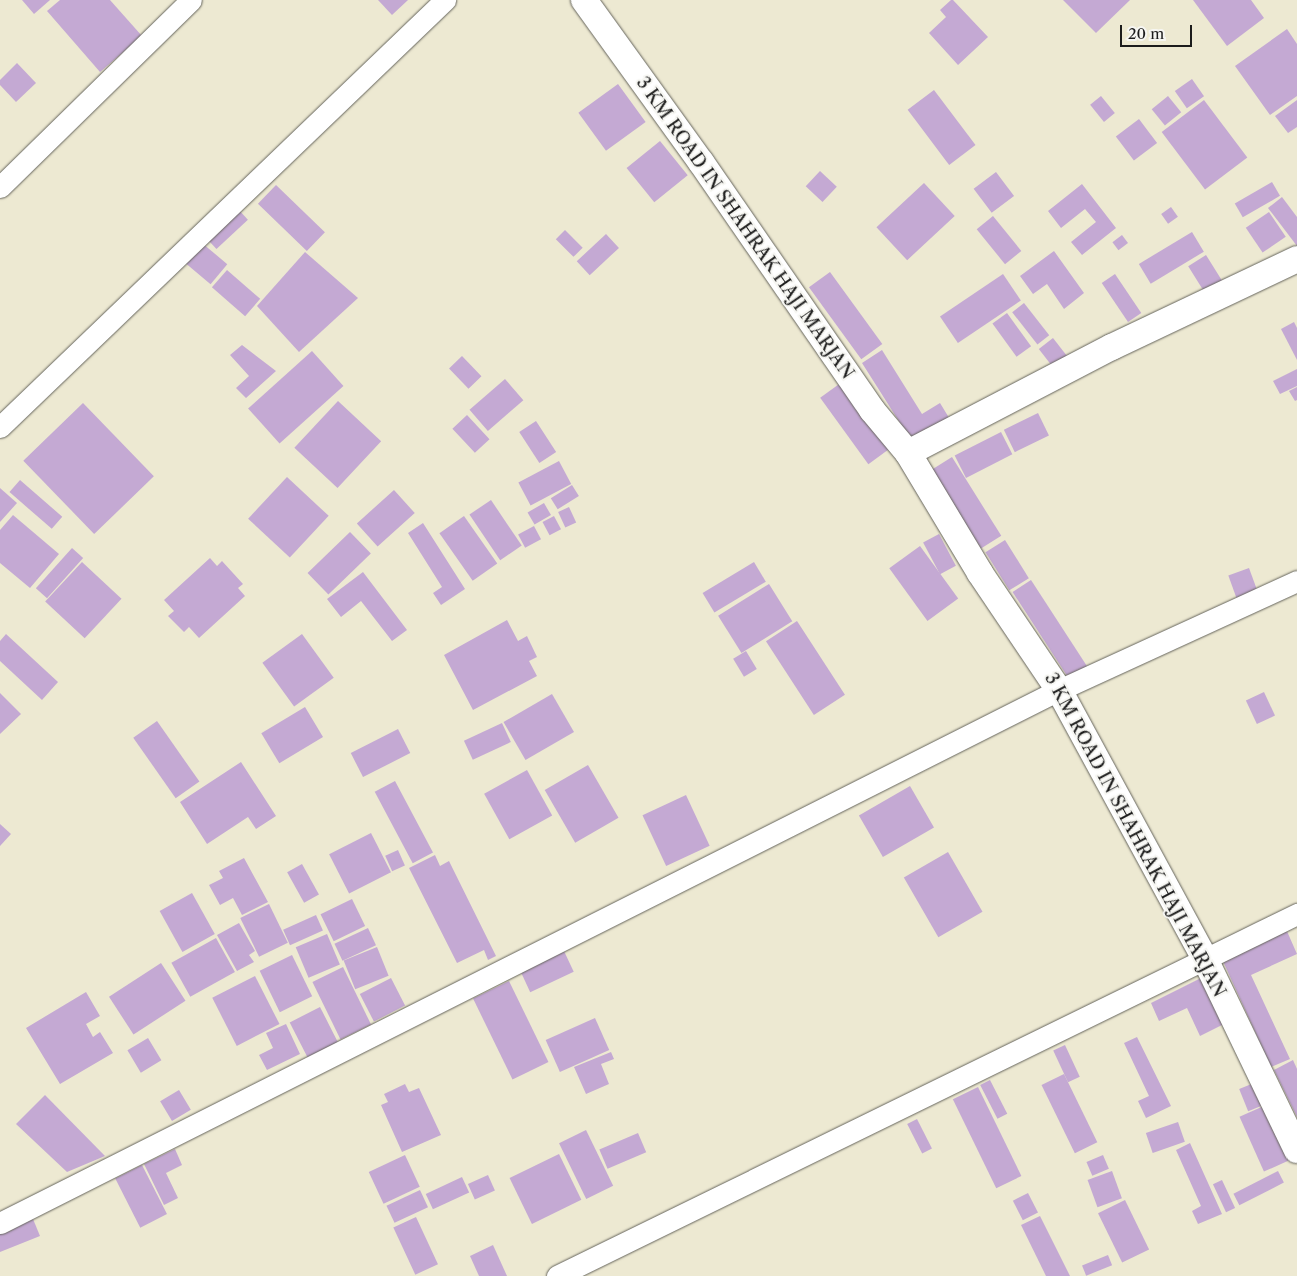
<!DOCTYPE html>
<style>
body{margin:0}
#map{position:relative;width:1297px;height:1276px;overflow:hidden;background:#ede9d2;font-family:"Libre Caslon Text",serif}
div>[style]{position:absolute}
.building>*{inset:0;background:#c4a9d3;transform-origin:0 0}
.roads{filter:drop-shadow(0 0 1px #65645c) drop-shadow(0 0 1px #65645c)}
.minor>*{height:21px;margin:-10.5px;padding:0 10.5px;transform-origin:10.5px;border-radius:10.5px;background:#fff}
.tertiary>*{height:26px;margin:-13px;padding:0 13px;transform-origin:13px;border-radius:13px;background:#fff}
span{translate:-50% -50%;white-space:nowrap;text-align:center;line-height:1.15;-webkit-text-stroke:4px #f6f6f2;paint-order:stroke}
.street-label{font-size:18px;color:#1c1c1c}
.scale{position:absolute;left:1120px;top:25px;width:72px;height:22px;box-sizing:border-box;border:2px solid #1c1c1c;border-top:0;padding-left:6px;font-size:15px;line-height:18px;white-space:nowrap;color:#1c1c1c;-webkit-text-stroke:4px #f6f6f2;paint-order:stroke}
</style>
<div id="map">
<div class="building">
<i style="clip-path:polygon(22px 0,50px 0,34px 14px)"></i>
<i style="clip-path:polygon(60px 0,110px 0,142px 36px,100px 72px,47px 11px)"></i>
<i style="clip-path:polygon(378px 0,408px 0,392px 15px)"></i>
<i style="clip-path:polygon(951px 0,953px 0,988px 37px,958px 65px,929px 33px,946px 17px,940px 10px)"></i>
<i style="clip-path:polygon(1063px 0,1130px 0,1096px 33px)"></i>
<i style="clip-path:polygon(1193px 0,1251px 0,1264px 18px,1227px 46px)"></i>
<i style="clip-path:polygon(1287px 29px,1297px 44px,1297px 96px,1270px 115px,1235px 66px)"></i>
<i style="clip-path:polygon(17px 63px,36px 83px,16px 102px,0 85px,0 80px)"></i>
<i style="left:1192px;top:79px;width:21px;height:21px;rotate:55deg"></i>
<i style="left:618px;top:84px;width:47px;height:49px;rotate:54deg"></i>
<i style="left:934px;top:90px;width:69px;height:33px;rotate:53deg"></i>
<i style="left:1101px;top:96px;width:22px;height:14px;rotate:51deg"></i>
<i style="left:1168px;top:96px;width:21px;height:21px;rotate:51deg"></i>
<i style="left:1204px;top:100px;width:72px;height:53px;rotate:53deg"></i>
<i style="clip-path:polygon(1297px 100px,1297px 127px,1288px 133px,1275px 116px)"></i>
<i style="left:1139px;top:119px;width:30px;height:29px;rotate:53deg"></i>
<i style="left:660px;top:141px;width:44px;height:43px;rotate:51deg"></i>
<i style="left:820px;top:171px;width:23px;height:21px;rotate:43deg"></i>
<i style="left:996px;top:172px;width:30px;height:28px;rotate:53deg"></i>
<i style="left:1272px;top:182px;width:16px;height:43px;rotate:60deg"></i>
<i style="left:924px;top:183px;width:45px;height:65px;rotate:47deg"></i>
<i style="clip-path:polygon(1082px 184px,1116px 228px,1082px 255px,1071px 242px,1096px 222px,1085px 209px,1061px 228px,1048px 211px)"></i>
<i style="left:276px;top:185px;width:68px;height:26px;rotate:44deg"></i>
<i style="clip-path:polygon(1282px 197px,1297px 217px,1297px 246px,1268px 208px)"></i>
<i style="left:1171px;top:207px;width:12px;height:12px;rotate:55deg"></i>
<i style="left:237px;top:208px;width:16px;height:43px;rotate:47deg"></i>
<i style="left:1269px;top:212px;width:30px;height:28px;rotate:56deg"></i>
<i style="left:993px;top:216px;width:45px;height:21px;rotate:51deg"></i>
<i style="left:565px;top:230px;width:25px;height:13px;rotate:45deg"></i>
<i style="left:1192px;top:232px;width:23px;height:62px;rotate:59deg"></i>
<i style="left:606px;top:234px;width:19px;height:40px;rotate:47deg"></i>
<i style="left:1122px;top:235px;width:10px;height:12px;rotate:53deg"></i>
<i style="left:202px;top:243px;width:33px;height:26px;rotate:40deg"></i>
<i style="clip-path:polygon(1054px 251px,1084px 293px,1064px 309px,1047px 284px,1033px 294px,1020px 276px)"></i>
<i style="clip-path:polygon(305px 252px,358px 298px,299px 352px,257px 306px)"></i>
<i style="left:1206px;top:255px;width:36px;height:21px;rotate:58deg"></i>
<i style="left:227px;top:270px;width:44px;height:23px;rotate:41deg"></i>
<i style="left:830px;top:272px;width:89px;height:26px;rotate:54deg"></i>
<i style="left:1003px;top:274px;width:32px;height:76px;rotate:56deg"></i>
<i style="left:1115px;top:274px;width:47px;height:16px;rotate:56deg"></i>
<i style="left:1024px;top:303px;width:41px;height:15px;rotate:52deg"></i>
<i style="left:1007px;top:313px;width:41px;height:18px;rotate:54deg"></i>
<i style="clip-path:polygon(1294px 322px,1297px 328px,1297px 360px,1281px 329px)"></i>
<i style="left:1053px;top:338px;width:24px;height:18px;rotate:52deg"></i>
<i style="clip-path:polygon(242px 345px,276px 371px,246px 398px,236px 388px,249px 376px,230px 355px)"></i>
<i style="clip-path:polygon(882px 350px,922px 414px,940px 403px,951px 421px,914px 445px,862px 363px)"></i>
<i style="left:312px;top:351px;width:47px;height:86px;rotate:48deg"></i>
<i style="left:462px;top:356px;width:28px;height:18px;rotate:46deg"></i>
<i style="clip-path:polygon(1297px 369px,1297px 386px,1280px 394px,1273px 381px)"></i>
<i style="left:505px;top:379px;width:28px;height:47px;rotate:49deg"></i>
<i style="left:842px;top:382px;width:82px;height:27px;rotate:54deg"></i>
<i style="clip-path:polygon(1297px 387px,1297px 400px,1295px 401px,1289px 391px)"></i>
<i style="left:338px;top:401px;width:59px;height:64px;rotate:43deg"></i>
<i style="left:83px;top:403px;width:102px;height:83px;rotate:46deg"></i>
<i style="left:1038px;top:413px;width:25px;height:38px;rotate:64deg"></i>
<i style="left:467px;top:415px;width:33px;height:20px;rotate:47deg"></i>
<i style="left:536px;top:421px;width:37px;height:20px;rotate:57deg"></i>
<i style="left:1001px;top:432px;width:25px;height:52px;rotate:63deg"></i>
<i style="left:952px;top:457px;width:93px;height:24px;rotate:58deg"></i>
<i style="left:559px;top:461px;width:26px;height:46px;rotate:62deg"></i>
<i style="left:287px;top:477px;width:57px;height:57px;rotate:43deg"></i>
<i style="left:20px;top:480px;width:56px;height:16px;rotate:41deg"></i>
<i style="left:572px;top:485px;width:13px;height:25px;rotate:58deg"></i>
<i style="clip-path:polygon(0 488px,17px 503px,0 522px)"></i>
<i style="left:394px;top:490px;width:31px;height:50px;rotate:48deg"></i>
<i style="left:491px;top:500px;width:55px;height:26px;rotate:56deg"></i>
<i style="left:544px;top:503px;width:14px;height:19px;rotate:60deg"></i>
<i style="left:569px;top:507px;width:17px;height:12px;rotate:65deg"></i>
<i style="clip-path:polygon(13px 515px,59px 554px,30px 588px,0 563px,0 530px)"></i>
<i style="left:464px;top:516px;width:58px;height:30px;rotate:55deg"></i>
<i style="left:554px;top:516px;width:15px;height:13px;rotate:62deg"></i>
<i style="clip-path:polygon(423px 523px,465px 589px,441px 605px,433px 593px,442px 587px,408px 533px)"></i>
<i style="left:534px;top:526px;width:15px;height:18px;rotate:62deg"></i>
<i style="left:350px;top:532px;width:30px;height:59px;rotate:46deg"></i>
<i style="left:939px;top:534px;width:36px;height:18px;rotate:62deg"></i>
<i style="left:1005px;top:540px;width:45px;height:23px;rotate:58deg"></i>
<i style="left:920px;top:546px;width:65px;height:38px;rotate:54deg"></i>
<i style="left:72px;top:548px;width:15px;height:54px;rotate:42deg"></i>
<i style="clip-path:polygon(210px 558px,217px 566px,222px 561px,243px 584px,238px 588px,245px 596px,199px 638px,189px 627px,184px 632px,168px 616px,174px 611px,164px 600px)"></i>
<i style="left:82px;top:562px;width:54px;height:54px;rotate:43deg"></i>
<i style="left:754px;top:562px;width:23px;height:60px;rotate:59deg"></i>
<i style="left:1249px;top:568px;width:27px;height:22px;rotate:70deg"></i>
<i style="clip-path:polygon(363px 572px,407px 630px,392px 641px,361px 601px,341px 617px,327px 599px)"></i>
<i style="left:1031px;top:580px;width:108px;height:22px;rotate:57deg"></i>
<i style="left:769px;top:584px;width:44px;height:60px;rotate:58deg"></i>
<i style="clip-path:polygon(507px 620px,518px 641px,527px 636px,537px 657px,529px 661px,537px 676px,473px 710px,444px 655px)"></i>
<i style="left:797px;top:621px;width:88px;height:37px;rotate:57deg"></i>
<i style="clip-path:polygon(6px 634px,58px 682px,42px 700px,0 661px,0 641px)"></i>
<i style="left:302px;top:634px;width:54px;height:49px;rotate:54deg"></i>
<i style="left:746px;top:651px;width:21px;height:15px;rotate:59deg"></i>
<i style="left:1264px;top:692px;width:26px;height:20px;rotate:65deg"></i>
<i style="clip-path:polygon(0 693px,21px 714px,0 734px)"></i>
<i style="left:552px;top:694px;width:44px;height:56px;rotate:60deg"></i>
<i style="left:305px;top:707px;width:35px;height:51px;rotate:59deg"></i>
<i style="left:157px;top:721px;width:74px;height:29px;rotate:55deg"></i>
<i style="left:502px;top:723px;width:21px;height:42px;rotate:65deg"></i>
<i style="left:398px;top:729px;width:27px;height:53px;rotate:63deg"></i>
<i style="clip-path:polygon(241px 762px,276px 816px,256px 829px,248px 817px,207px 844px,180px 802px)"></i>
<i style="left:588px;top:765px;width:61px;height:50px;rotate:60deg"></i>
<i style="left:527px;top:770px;width:52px;height:49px;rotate:61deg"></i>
<i style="left:395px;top:781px;width:81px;height:23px;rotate:62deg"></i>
<i style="left:910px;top:786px;width:48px;height:59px;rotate:60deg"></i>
<i style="left:686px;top:795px;width:56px;height:48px;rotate:65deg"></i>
<i style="clip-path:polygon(0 824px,11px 834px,0 846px)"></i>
<i style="left:371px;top:833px;width:44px;height:47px;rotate:63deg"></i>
<i style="left:398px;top:850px;width:17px;height:14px;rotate:66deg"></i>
<i style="left:948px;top:852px;width:69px;height:51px;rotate:60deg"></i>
<i style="clip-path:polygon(435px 855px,440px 866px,449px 861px,496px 956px,488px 960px,484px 950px,457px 963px,409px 868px)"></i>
<i style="clip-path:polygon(244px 858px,268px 902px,242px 915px,233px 898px,220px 905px,209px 885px,223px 878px,219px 871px)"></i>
<i style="left:302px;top:864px;width:35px;height:17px;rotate:61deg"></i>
<i style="left:192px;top:893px;width:47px;height:37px;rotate:61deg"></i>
<i style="left:352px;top:899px;width:30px;height:35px;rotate:64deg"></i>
<i style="left:269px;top:904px;width:43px;height:32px;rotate:64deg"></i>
<i style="left:316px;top:915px;width:17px;height:36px;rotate:66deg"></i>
<i style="clip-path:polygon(239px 923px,255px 951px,249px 955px,254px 962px,237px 971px,217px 935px)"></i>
<i style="left:368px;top:928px;width:19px;height:37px;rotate:65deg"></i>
<i style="clip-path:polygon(1286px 929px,1297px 954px,1251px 975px,1290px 1059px,1271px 1067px,1222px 959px)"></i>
<i style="left:327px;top:934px;width:33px;height:34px;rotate:67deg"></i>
<i style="left:216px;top:938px;width:39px;height:51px;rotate:61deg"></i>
<i style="left:377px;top:947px;width:31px;height:36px;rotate:68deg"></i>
<i style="left:564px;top:951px;width:23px;height:48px;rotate:65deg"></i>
<i style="left:292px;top:955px;width:46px;height:36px;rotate:64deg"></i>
<i style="left:161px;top:963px;width:45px;height:62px;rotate:57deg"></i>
<i style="left:343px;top:967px;width:64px;height:34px;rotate:64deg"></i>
<i style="left:255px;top:976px;width:54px;height:48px;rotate:63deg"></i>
<i style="left:391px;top:978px;width:31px;height:35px;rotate:63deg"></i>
<i style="clip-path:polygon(1201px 978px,1224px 1024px,1200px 1036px,1187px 1008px,1159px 1021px,1151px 1003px)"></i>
<i style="left:509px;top:981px;width:90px;height:40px;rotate:64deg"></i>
<i style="clip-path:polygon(86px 992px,100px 1016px,86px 1024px,93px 1037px,100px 1032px,113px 1053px,60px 1084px,26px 1028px)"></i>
<i style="left:320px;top:1007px;width:40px;height:34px;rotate:63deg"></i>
<i style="left:595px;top:1018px;width:35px;height:54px;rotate:66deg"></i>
<i style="clip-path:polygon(286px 1024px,300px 1054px,267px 1070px,259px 1055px,273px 1048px,266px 1033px)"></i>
<i style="clip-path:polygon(1137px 1037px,1171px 1106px,1146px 1118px,1138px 1101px,1149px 1096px,1124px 1043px)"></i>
<i style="left:148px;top:1038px;width:26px;height:24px;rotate:59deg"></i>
<i style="left:1065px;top:1045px;width:35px;height:13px;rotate:65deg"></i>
<i style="clip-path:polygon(611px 1052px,614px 1059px,601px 1064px,609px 1084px,586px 1094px,574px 1067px)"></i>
<i style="clip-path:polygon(1293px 1060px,1297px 1069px,1297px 1117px,1274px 1070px)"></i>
<i style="left:1064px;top:1074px;width:76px;height:25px;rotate:64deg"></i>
<i style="left:990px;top:1080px;width:38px;height:11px;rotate:63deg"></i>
<i style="left:1254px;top:1083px;width:24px;height:16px;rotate:68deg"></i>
<i style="clip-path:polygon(405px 1084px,409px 1092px,419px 1088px,441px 1135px,402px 1152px,381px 1105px,388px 1102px,384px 1094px)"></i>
<i style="left:978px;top:1087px;width:99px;height:28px;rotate:64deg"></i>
<i style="left:179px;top:1090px;width:23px;height:22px;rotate:59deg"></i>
<i style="clip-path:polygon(45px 1095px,105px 1156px,67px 1172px,16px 1124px)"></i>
<i style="left:1266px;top:1105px;width:60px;height:29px;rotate:66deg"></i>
<i style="left:917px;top:1119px;width:33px;height:11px;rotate:63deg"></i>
<i style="left:1178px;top:1122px;width:21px;height:34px;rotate:71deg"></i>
<i style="left:586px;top:1130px;width:62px;height:30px;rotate:64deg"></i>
<i style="left:638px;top:1133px;width:21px;height:42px;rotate:67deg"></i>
<i style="clip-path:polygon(1190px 1143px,1222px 1214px,1198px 1224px,1192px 1211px,1201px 1206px,1176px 1150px)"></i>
<i style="clip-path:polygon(175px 1149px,182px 1165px,166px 1173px,178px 1198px,164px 1205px,144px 1164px)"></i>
<i style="left:559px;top:1154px;width:51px;height:55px;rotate:64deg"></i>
<i style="left:405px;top:1155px;width:35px;height:40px;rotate:65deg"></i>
<i style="left:1103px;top:1155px;width:15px;height:18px;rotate:67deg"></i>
<i style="left:142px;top:1165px;width:55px;height:30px;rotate:63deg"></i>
<i style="left:1112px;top:1171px;width:29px;height:26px;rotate:70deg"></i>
<i style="left:1278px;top:1171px;width:13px;height:50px;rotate:63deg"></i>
<i style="left:488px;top:1175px;width:17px;height:22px;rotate:66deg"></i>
<i style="left:462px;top:1177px;width:17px;height:40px;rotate:65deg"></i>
<i style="left:1222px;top:1180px;width:31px;height:10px;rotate:65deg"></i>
<i style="left:420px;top:1190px;width:19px;height:37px;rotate:65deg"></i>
<i style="left:1028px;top:1193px;width:22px;height:17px;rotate:63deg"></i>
<i style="left:1125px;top:1200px;width:55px;height:30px;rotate:64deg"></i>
<i style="clip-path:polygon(1040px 1216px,1070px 1276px,1046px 1276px,1021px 1225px)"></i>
<i style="left:416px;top:1217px;width:52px;height:25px;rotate:65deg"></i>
<i style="clip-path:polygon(33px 1219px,40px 1236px,0 1252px,0 1233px)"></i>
<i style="clip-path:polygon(493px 1245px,507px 1276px,479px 1276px,470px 1256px)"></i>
<i style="left:1108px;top:1255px;width:11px;height:28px;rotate:68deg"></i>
</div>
<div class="roads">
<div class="minor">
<i style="left:0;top:187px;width:267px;rotate:-44.4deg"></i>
<i style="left:0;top:427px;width:617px;rotate:-43.82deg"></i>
<i style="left:0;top:1223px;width:1186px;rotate:-26.72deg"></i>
<i style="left:1059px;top:690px;width:262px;rotate:-24.6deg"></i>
<i style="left:557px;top:1276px;width:824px;rotate:-26.07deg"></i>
</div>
<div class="tertiary">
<i style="left:584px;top:0;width:200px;rotate:54.2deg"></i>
<i style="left:701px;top:162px;width:301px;rotate:55.4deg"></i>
<i style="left:872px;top:410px;width:56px;rotate:50.1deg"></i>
<i style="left:908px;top:453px;width:140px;rotate:59deg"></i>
<i style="left:980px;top:573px;width:141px;rotate:56deg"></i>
<i style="left:1059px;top:690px;width:306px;rotate:61.5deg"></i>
<i style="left:1205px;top:959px;width:212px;rotate:64.3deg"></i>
<i style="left:908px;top:453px;width:230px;rotate:-27.5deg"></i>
<i style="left:1112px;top:347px;width:205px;rotate:-25.4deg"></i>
</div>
</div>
<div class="street-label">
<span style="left:745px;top:228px;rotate:55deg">3 KM ROAD IN SHAHRAK HAJI MARJAN</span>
<span style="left:1135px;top:835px;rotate:62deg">3 KM ROAD IN SHAHRAK HAJI MARJAN</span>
</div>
<div class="scale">20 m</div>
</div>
